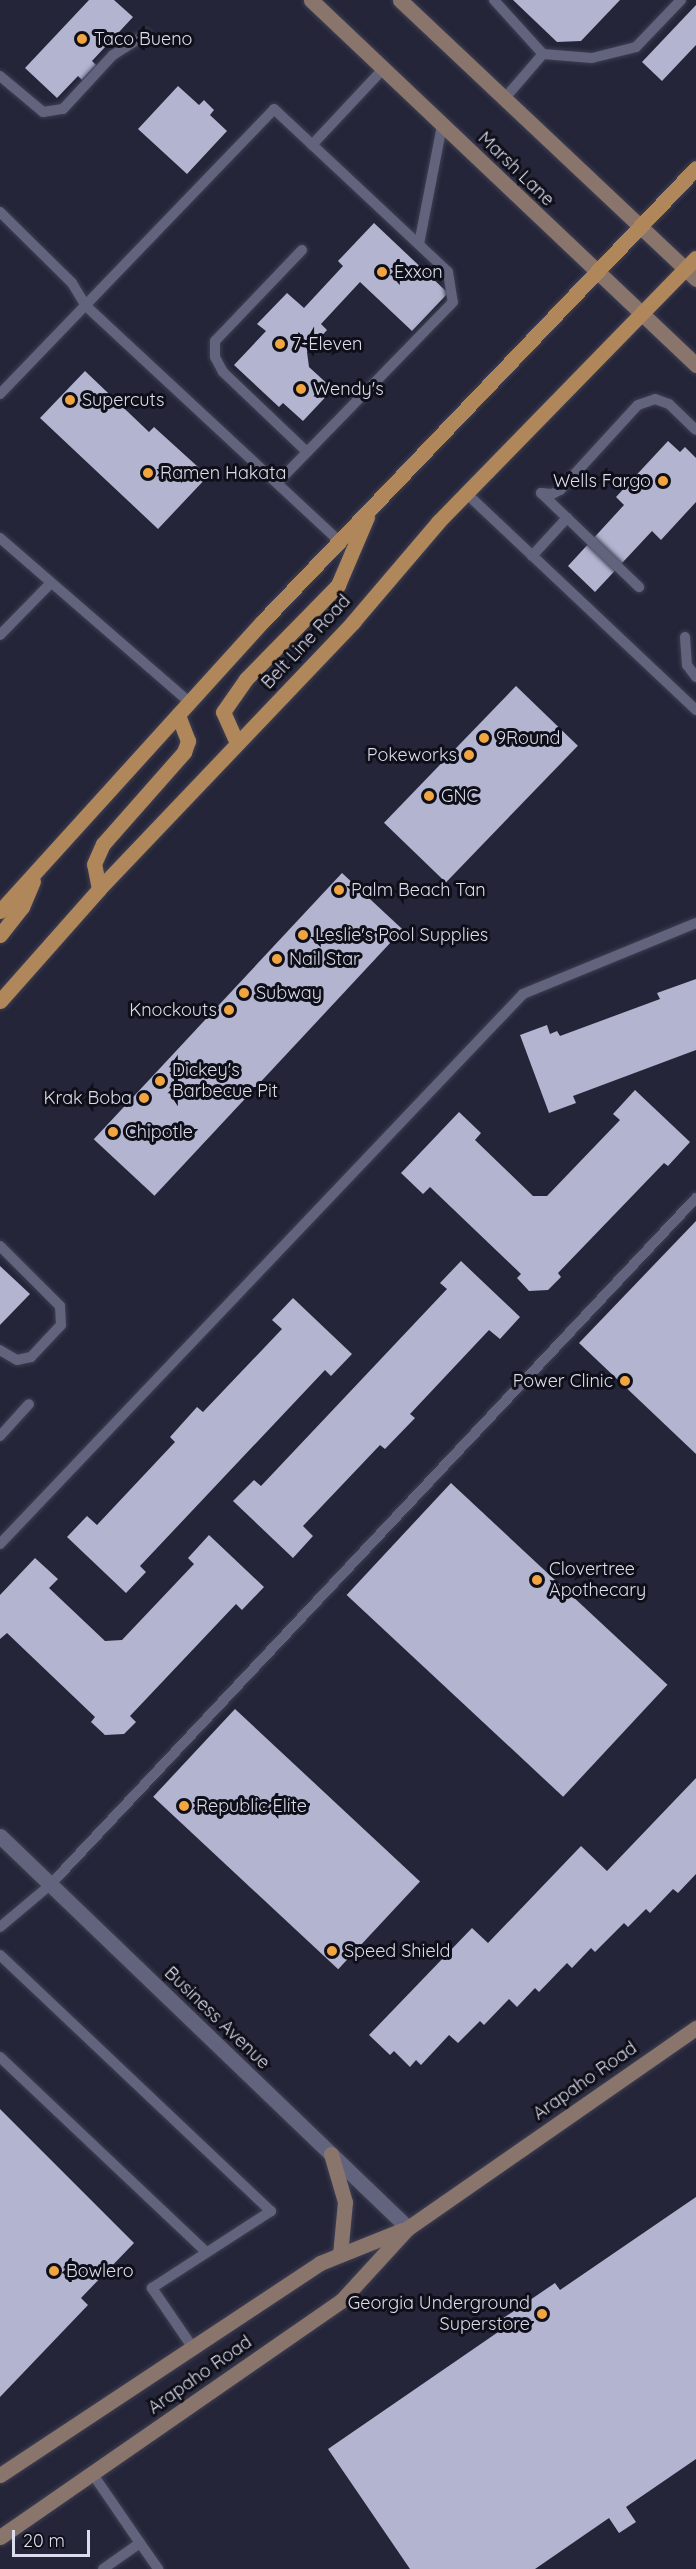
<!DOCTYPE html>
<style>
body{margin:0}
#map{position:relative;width:696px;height:2569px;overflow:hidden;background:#25253a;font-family:Quicksand,sans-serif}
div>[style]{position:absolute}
.building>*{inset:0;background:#b2b4d0;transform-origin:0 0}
.roads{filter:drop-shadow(0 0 2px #3f3f52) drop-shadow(0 0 2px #3f3f52)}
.service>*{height:10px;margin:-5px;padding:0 5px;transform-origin:5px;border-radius:5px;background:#62647d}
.minor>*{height:15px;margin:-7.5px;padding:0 7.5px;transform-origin:7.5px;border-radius:7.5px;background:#62647d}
.secondary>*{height:15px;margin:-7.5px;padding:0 7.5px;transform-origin:7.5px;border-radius:7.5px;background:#89756c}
.primary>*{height:15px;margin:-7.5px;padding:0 7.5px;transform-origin:7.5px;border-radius:7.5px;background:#b0875a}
.dots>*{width:16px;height:16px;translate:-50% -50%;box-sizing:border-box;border:3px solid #0f0f19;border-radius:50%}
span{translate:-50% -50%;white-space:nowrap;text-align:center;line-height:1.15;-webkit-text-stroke:6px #0f0f19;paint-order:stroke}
.poi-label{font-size:18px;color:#dcddec}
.left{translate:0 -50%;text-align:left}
.right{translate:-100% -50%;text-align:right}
.street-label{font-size:18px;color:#dcddec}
.scale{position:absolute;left:12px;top:2530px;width:78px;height:27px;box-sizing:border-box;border:3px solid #dcddec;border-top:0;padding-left:8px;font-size:18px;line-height:21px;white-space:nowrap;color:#dcddec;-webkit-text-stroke:4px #0f0f19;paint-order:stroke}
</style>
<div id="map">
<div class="building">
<i style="clip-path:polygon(89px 0,114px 0,133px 17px,92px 61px,96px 65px,82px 80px,78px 76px,57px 98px,25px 68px)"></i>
<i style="clip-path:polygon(513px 0,620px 0,581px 41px,557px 42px)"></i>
<i style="clip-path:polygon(696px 5px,696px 45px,662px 81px,642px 62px)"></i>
<i style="clip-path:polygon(178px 86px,199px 105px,204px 100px,214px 110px,210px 115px,227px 131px,187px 174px,138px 129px)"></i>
<i style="clip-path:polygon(374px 223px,448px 293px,412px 331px,360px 282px,321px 324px,327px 330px,307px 352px,309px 367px,333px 389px,303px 421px,283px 403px,279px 407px,234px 365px,266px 331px,257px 324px,287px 293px,304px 308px,343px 266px,338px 261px)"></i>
<i style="clip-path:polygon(85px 371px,149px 432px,154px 427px,208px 476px,158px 529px,40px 418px)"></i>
<i style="clip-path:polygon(668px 441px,680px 452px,685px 447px,696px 458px,696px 502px,661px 540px,652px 531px,595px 592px,568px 566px,624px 505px,616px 497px)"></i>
<i style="left:516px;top:686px;width:86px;height:190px;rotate:44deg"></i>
<i style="left:342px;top:873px;width:83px;height:364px;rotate:43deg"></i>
<i style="clip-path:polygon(696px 979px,696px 1050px,573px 1096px,576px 1103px,549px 1113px,520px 1035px,547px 1025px,550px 1034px,557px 1031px,560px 1036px,660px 999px,657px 993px)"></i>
<i style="clip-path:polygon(635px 1090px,690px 1142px,668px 1166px,664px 1163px,558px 1273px,561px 1277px,548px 1290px,529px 1291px,517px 1278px,521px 1274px,430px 1187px,423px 1194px,401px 1173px,459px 1112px,481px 1133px,475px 1140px,533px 1196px,547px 1196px,620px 1120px,613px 1114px)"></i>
<i style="clip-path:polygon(696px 1221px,696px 1454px,579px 1343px)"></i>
<i style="clip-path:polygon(461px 1261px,520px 1317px,500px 1339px,489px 1330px,410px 1414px,415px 1418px,385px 1449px,380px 1445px,303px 1526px,313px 1536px,293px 1558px,233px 1501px,254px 1480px,261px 1486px,447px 1289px,440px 1283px)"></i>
<i style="clip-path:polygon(0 1266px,30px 1294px,0 1325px)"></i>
<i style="clip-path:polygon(293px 1298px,352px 1354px,331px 1376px,325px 1370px,140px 1566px,146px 1572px,126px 1593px,67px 1537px,87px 1516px,97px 1525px,175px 1442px,170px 1437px,197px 1407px,203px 1412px,282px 1329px,272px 1320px)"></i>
<i style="left:451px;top:1483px;width:296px;height:153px;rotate:43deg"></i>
<i style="clip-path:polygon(209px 1535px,264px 1587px,242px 1610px,236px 1604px,130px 1716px,136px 1722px,124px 1734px,105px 1735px,91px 1722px,95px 1717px,7px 1633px,0 1639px,0 1595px,35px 1558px,58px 1579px,49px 1588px,105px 1641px,122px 1640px,194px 1564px,188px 1558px)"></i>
<i style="left:235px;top:1709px;width:253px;height:120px;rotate:43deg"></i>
<i style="clip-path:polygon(696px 1778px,696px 1874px,678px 1893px,673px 1889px,650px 1913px,646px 1909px,628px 1927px,624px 1923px,595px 1952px,591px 1948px,572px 1968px,567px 1963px,539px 1992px,535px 1988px,517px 2007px,509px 1999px,484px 2025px,480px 2021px,458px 2043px,449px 2035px,421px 2065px,416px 2060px,410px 2067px,394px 2051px,390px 2055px,369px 2035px,472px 1928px,488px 1943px,581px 1846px,607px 1871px)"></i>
<i style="clip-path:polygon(0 2109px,134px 2243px,81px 2298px,88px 2305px,0 2397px)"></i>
<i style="clip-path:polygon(696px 2197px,696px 2459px,626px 2507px,636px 2522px,619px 2533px,609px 2518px,535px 2569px,410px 2569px,328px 2449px,504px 2328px,499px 2321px,555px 2283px,560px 2290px)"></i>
</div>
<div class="roads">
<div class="service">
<i style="left:494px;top:0;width:73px;rotate:47.8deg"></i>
<i style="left:0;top:76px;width:56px;rotate:39.9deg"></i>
<i style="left:43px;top:112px;width:20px;rotate:-9deg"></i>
<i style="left:63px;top:109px;width:74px;rotate:-47.2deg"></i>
<i style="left:113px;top:55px;width:39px;rotate:-32deg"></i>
<i style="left:505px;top:98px;width:58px;rotate:-49.2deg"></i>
<i style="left:543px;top:54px;width:49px;rotate:4.7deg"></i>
<i style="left:592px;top:58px;width:45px;rotate:-14deg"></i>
<i style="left:636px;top:47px;width:65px;rotate:-46.2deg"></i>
<i style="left:312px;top:145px;width:104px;rotate:-46.9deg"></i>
<i style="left:0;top:212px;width:101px;rotate:44.6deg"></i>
<i style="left:72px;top:283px;width:26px;rotate:59deg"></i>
<i style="left:85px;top:305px;width:347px;rotate:42.9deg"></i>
<i style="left:419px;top:244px;width:120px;rotate:-79deg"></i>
<i style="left:302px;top:250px;width:126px;rotate:133.7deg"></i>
<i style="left:215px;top:341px;width:16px;rotate:90deg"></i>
<i style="left:215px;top:357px;width:17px;rotate:62deg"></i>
<i style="left:223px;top:372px;width:116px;rotate:43.6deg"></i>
<i style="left:0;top:394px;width:395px;rotate:-46.1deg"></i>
<i style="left:274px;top:109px;width:238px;rotate:43.1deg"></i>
<i style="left:448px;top:272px;width:30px;rotate:81deg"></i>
<i style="left:453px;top:302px;width:252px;rotate:134.2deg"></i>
<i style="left:541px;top:493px;width:11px;rotate:5deg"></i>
<i style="left:552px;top:494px;width:9px;rotate:-27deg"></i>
<i style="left:560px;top:490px;width:115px;rotate:-47.5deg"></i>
<i style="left:638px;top:405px;width:18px;rotate:-19deg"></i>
<i style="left:655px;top:399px;width:15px;rotate:20deg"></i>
<i style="left:669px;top:404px;width:37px;rotate:44deg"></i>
<i style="left:541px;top:493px;width:136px;rotate:43.8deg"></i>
<i style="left:467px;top:494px;width:315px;rotate:43.3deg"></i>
<i style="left:0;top:538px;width:250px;rotate:40.9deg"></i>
<i style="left:532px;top:556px;width:52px;rotate:-47.4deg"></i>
<i style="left:0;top:635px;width:73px;rotate:-45.6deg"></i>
<i style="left:685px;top:637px;width:28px;rotate:86deg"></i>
<i style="left:687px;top:665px;width:15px;rotate:53deg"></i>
<i style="left:0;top:1246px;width:85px;rotate:45deg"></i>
<i style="left:60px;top:1306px;width:19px;rotate:87deg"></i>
<i style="left:61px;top:1325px;width:44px;rotate:133.2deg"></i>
<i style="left:31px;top:1357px;width:14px;rotate:168deg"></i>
<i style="left:17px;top:1360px;width:20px;rotate:-150deg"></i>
<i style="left:0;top:1436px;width:43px;rotate:-47.8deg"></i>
<i style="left:0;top:1544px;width:759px;rotate:-46.44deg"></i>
<i style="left:523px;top:994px;width:187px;rotate:-22.3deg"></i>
<i style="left:0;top:1927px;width:65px;rotate:-40deg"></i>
<i style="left:50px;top:1885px;width:943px;rotate:-46.76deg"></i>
<i style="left:0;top:1955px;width:373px;rotate:43.4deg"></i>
<i style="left:271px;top:2211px;width:142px;rotate:147.1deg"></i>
<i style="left:152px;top:2288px;width:73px;rotate:55.7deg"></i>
<i style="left:0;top:2057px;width:284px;rotate:43.4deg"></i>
<i style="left:92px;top:2473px;width:85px;rotate:55.6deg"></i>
<i style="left:103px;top:2569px;width:45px;rotate:-35.1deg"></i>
<i style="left:140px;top:2543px;width:32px;rotate:55deg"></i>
</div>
<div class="minor">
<i style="left:0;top:1836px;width:566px;rotate:43.85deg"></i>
</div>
<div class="secondary">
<i style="left:311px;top:0;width:531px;rotate:43.47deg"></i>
<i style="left:400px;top:0;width:407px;rotate:43.3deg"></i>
<i style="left:331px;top:2154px;width:50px;rotate:73.7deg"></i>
<i style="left:345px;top:2202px;width:53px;rotate:95.4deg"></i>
<i style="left:0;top:2475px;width:384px;rotate:-33.5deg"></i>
<i style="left:320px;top:2263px;width:88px;rotate:-21.9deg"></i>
<i style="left:0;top:2537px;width:415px;rotate:-34.7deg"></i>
<i style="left:341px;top:2301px;width:99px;rotate:-47.5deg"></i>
<i style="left:408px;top:2228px;width:351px;rotate:-34.8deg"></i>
</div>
<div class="primary">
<i style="left:237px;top:743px;width:34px;rotate:-114deg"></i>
<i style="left:223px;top:712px;width:40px;rotate:-55.1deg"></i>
<i style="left:246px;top:679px;width:132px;rotate:-45.6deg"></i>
<i style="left:338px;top:585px;width:74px;rotate:-66.9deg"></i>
<i style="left:99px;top:889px;width:25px;rotate:-101deg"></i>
<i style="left:94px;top:864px;width:22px;rotate:-66deg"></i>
<i style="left:103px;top:844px;width:123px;rotate:-48.6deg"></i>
<i style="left:184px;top:752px;width:12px;rotate:-70deg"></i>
<i style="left:188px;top:741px;width:28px;rotate:-111deg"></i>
<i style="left:0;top:911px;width:390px;rotate:-47.8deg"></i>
<i style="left:262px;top:622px;width:628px;rotate:-46.29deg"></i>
<i style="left:0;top:935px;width:36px;rotate:-52deg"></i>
<i style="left:22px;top:907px;width:28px;rotate:-67deg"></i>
<i style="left:0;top:1001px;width:149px;rotate:-48.5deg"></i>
<i style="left:99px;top:889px;width:369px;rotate:-46.4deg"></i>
<i style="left:353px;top:622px;width:131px;rotate:-49.6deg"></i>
<i style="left:438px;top:522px;width:369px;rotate:-45.7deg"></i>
</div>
</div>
<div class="dots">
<i style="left:82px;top:39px;background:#f1a540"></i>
<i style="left:382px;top:272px;background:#f1a540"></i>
<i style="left:280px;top:344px;background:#f1a540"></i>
<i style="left:301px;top:389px;background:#f1a540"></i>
<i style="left:70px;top:400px;background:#f1a540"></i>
<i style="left:148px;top:473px;background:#f1a540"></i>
<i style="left:663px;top:481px;background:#f1a540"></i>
<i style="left:484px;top:738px;background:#f1a540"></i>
<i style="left:469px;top:755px;background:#f1a540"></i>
<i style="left:429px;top:796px;background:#f1a540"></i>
<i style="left:339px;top:890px;background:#f1a540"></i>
<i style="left:303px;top:935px;background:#f1a540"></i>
<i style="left:277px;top:959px;background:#f1a540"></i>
<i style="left:244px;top:993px;background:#f1a540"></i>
<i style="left:229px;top:1010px;background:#f1a540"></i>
<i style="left:160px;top:1081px;background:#f1a540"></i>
<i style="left:144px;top:1098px;background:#f1a540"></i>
<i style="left:113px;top:1132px;background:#f1a540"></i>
<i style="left:625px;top:1381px;background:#f1a540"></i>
<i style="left:537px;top:1580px;background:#f1a540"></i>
<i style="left:184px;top:1806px;background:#f1a540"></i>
<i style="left:332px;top:1951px;background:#f1a540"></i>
<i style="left:54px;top:2271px;background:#f1a540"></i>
<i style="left:542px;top:2314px;background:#f1a540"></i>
</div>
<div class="poi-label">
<span class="left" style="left:94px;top:39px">Taco Bueno</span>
<span class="left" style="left:394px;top:272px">Exxon</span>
<span class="left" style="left:292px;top:344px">7-Eleven</span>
<span class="left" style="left:313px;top:389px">Wendy's</span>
<span class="left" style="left:82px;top:400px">Supercuts</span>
<span class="left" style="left:160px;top:473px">Ramen Hakata</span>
<span class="right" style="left:651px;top:481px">Wells Fargo</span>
<span class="left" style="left:496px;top:738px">9Round</span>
<span class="right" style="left:457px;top:755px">Pokeworks</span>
<span class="left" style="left:441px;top:796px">GNC</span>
<span class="left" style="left:351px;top:890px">Palm Beach Tan</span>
<span class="left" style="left:315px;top:935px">Leslie's Pool Supplies</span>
<span class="left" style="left:289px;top:959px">Nail Star</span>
<span class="left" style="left:256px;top:993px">Subway</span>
<span class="right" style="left:217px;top:1010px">Knockouts</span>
<span class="left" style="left:172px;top:1081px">Dickey's<br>Barbecue Pit</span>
<span class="right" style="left:132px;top:1098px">Krak Boba</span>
<span class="left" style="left:125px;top:1132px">Chipotle</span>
<span class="right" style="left:613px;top:1381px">Power Clinic</span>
<span class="left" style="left:549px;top:1580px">Clovertree<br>Apothecary</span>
<span class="left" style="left:196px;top:1806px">Republic Elite</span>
<span class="left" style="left:344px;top:1951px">Speed Shield</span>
<span class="left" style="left:66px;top:2271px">Bowlero</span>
<span class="right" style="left:530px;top:2314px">Georgia Underground<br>Superstore</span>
</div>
<div class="street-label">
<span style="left:516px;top:169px;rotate:44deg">Marsh Lane</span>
<span style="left:306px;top:642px;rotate:-47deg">Belt Line Road</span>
<span style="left:217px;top:2018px;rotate:44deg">Business Avenue</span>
<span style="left:585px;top:2081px;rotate:-35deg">Arapaho Road</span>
<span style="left:200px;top:2375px;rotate:-35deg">Arapaho Road</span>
</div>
<div class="scale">20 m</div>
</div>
